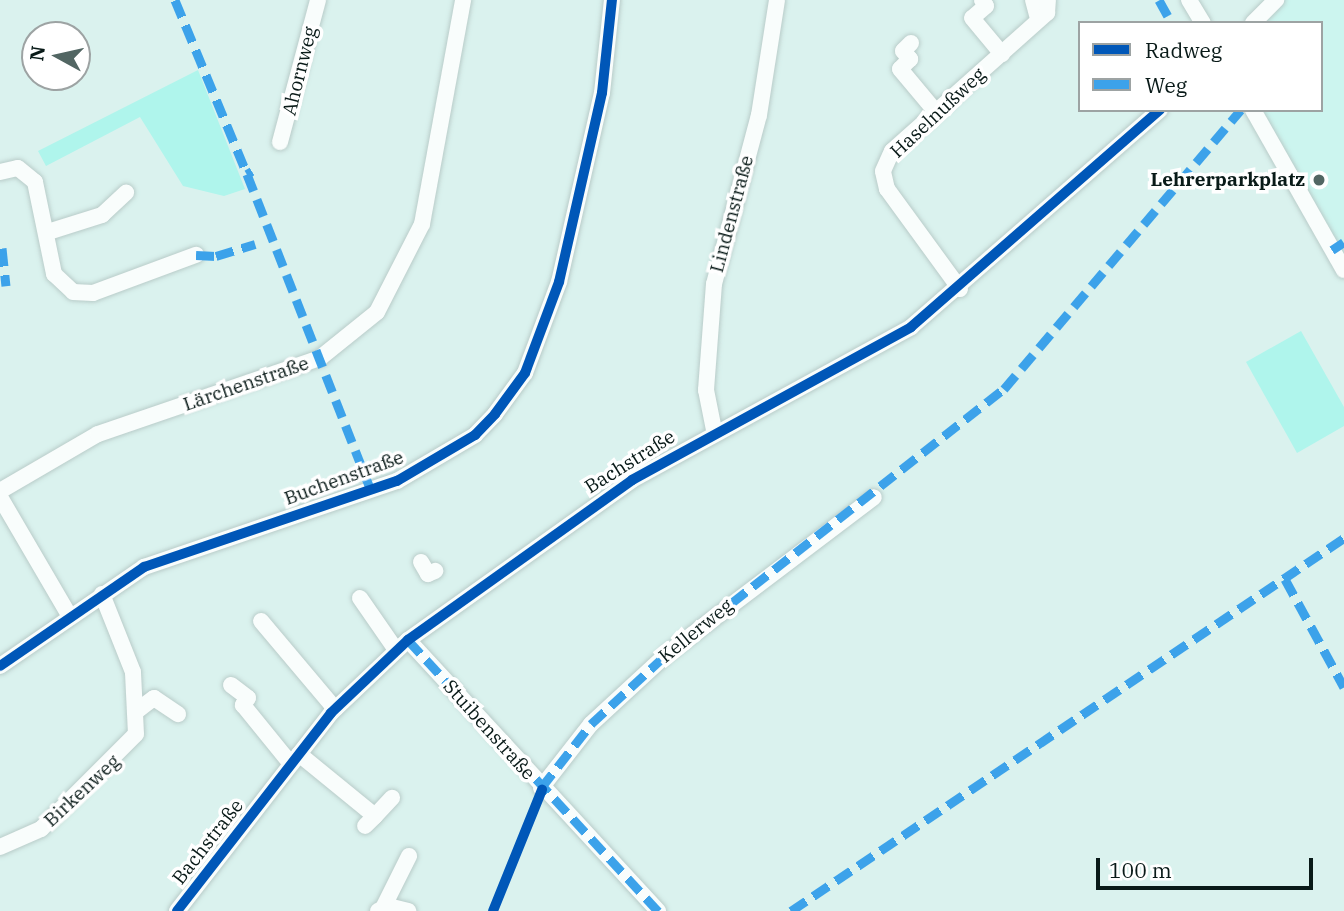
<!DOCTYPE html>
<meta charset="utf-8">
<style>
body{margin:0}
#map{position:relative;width:1344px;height:911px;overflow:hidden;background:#daf2ee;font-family:"IBM Plex Serif",serif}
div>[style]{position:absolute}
.built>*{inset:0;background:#ccf5ef}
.green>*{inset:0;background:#aff5ec}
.roads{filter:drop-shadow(0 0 2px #b9ccc9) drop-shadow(0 0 2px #b9ccc9)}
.minor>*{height:16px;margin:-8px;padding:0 8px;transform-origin:8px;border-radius:8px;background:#f9fdfc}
.quiet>*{height:9px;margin-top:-4.5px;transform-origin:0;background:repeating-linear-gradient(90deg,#3ca2ea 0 18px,transparent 0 27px)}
.cycleway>*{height:10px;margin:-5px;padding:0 5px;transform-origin:5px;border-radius:5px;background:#0057b8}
.dots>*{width:19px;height:19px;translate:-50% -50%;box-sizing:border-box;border:4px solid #fff;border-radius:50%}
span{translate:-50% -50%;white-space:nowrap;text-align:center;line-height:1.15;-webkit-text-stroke:7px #fff;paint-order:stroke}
.street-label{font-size:19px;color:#091a18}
.poi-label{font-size:19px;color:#091a18;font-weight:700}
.right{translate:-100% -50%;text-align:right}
.legend{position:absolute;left:1078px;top:21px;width:245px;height:91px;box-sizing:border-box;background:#fff;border:2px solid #9da3a3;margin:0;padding:9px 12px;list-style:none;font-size:21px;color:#091a18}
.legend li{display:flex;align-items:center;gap:14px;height:35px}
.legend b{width:35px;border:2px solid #9da3a3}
.north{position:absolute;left:21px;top:21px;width:70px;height:70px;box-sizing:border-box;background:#fff;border:2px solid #9da3a3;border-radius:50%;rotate:278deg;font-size:19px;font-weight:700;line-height:28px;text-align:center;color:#091a18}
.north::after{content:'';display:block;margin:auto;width:24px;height:32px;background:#526663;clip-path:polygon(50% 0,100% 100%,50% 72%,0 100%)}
.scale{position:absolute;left:1096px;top:858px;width:217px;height:32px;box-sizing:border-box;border:4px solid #091a18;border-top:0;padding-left:9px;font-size:21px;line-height:24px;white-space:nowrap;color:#091a18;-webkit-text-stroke:5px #fff;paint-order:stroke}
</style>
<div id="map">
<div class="built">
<i style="clip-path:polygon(1278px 0,1344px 0,1344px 270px,1254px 110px,1321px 110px,1321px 23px,1256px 23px)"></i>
</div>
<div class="green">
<i style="clip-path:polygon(198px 70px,245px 189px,224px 196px,183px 186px,140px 117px,46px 166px,38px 151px)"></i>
<i style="clip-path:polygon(1301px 331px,1344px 407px,1344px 426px,1297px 453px,1246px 362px)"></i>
</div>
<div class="roads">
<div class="minor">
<i style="left:982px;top:0;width:7px;rotate:56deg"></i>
<i style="left:986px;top:6px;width:18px;rotate:139deg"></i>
<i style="left:972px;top:18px;width:47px;rotate:50.2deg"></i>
<i style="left:1033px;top:0;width:16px;rotate:75deg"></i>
<i style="left:1189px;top:0;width:27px;rotate:59deg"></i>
<i style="left:1253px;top:23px;width:33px;rotate:-45deg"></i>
<i style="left:911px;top:43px;width:11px;rotate:135deg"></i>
<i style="left:903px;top:51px;width:11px;rotate:49deg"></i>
<i style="left:910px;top:59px;width:14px;rotate:135deg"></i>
<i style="left:900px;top:69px;width:56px;rotate:50.1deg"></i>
<i style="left:1253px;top:110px;width:184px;rotate:60.4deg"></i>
<i style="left:280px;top:142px;width:147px;rotate:-75deg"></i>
<i style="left:0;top:172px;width:18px;rotate:-13deg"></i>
<i style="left:18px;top:168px;width:22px;rotate:39deg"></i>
<i style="left:35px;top:182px;width:94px;rotate:78.3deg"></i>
<i style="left:54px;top:274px;width:26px;rotate:43deg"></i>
<i style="left:73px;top:292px;width:20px;rotate:3deg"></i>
<i style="left:93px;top:293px;width:110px;rotate:-20.3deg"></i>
<i style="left:48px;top:232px;width:57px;rotate:-17.5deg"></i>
<i style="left:102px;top:215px;width:33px;rotate:-43deg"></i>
<i style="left:960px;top:289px;width:124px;rotate:-126.1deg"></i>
<i style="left:887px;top:189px;width:18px;rotate:-103deg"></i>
<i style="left:883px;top:171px;width:22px;rotate:-66deg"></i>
<i style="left:892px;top:151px;width:208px;rotate:-41.7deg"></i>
<i style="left:1047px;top:13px;width:13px;rotate:-86deg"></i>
<i style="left:714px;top:430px;width:41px;rotate:-101.3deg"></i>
<i style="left:706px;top:390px;width:106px;rotate:-85.7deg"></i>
<i style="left:714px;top:284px;width:175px;rotate:-75.1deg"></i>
<i style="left:759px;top:115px;width:116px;rotate:-81.1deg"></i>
<i style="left:0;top:491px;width:113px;rotate:-30.2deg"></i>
<i style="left:98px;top:434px;width:235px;rotate:-18.9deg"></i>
<i style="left:320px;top:358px;width:73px;rotate:-38.9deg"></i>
<i style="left:377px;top:312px;width:99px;rotate:-62.9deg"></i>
<i style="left:422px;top:224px;width:228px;rotate:-79.6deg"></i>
<i style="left:0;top:497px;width:137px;rotate:59.7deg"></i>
<i style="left:421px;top:562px;width:14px;rotate:60deg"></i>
<i style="left:428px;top:574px;width:8px;rotate:-23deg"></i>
<i style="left:360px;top:598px;width:63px;rotate:55.3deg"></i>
<i style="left:261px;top:621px;width:115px;rotate:49.9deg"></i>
<i style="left:408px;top:640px;width:369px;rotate:47.3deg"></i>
<i style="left:0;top:666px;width:175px;rotate:-34.5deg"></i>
<i style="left:144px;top:567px;width:267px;rotate:-18.8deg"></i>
<i style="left:397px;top:481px;width:91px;rotate:-30.5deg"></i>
<i style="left:475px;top:435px;width:29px;rotate:-46deg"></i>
<i style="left:495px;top:414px;width:51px;rotate:-53.8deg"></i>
<i style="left:525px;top:373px;width:97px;rotate:-69.5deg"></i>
<i style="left:559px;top:282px;width:194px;rotate:-77.2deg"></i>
<i style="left:602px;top:93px;width:94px;rotate:-83.9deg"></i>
<i style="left:231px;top:685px;width:21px;rotate:37deg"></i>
<i style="left:248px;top:698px;width:9px;rotate:126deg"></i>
<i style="left:243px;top:705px;width:76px;rotate:50.9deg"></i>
<i style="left:138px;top:710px;width:20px;rotate:-37deg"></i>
<i style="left:154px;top:698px;width:29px;rotate:34deg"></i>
<i style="left:299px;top:754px;width:98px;rotate:39.2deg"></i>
<i style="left:375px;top:816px;width:14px;rotate:135deg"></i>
<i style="left:541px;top:788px;width:81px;rotate:-52deg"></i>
<i style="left:591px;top:724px;width:105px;rotate:-42.7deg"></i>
<i style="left:668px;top:653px;width:258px;rotate:-37.1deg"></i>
<i style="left:375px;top:816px;width:25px;rotate:-47deg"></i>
<i style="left:0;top:847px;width:45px;rotate:-23.7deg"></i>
<i style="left:41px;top:829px;width:134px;rotate:-45deg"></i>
<i style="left:136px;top:734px;width:62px;rotate:-92.8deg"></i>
<i style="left:133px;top:672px;width:84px;rotate:-111.7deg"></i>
<i style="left:384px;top:906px;width:56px;rotate:-63.4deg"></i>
<i style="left:177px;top:911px;width:251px;rotate:-52.1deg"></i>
<i style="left:331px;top:713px;width:106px;rotate:-43.5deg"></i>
<i style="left:408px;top:640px;width:275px;rotate:-35.5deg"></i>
<i style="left:632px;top:480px;width:318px;rotate:-28.7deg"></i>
<i style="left:911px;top:327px;width:330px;rotate:-41.1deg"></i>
<i style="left:378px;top:911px;width:11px;rotate:-27deg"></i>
<i style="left:388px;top:906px;width:21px;rotate:14deg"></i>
</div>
</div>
<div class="quiet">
<i style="left:175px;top:0;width:188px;rotate:67.5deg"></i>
<i style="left:1159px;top:0;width:26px;rotate:61deg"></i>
<i style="left:252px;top:171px;width:6px;rotate:149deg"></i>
<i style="left:247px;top:174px;width:340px;rotate:68.6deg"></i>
<i style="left:2px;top:248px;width:38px;rotate:84deg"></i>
<i style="left:1332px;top:250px;width:14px;rotate:-34deg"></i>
<i style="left:196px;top:255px;width:20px;rotate:3deg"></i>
<i style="left:216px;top:256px;width:41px;rotate:-17.1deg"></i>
<i style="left:1285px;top:579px;width:123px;rotate:61.4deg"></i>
<i style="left:408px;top:640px;width:369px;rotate:47.3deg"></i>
<i style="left:541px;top:788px;width:81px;rotate:-52deg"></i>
<i style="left:591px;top:724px;width:105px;rotate:-42.7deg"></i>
<i style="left:668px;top:653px;width:427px;rotate:-38.2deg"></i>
<i style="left:1004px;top:389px;width:366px;rotate:-49.7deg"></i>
<i style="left:791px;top:911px;width:667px;rotate:-34deg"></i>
</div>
<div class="cycleway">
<i style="left:0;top:666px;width:175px;rotate:-34.5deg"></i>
<i style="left:144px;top:567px;width:267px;rotate:-18.8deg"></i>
<i style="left:397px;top:481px;width:91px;rotate:-30.5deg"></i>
<i style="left:475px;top:435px;width:29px;rotate:-46deg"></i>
<i style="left:495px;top:414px;width:51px;rotate:-53.8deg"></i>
<i style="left:525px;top:373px;width:97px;rotate:-69.5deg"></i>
<i style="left:559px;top:282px;width:194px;rotate:-77.2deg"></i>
<i style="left:602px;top:93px;width:94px;rotate:-83.9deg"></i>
<i style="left:177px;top:911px;width:251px;rotate:-52.1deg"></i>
<i style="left:331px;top:713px;width:106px;rotate:-43.5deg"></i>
<i style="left:408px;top:640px;width:275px;rotate:-35.5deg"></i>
<i style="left:632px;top:480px;width:318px;rotate:-28.7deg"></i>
<i style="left:911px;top:327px;width:330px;rotate:-41.1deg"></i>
<i style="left:493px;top:911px;width:131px;rotate:-68deg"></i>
</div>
<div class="dots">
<i style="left:1319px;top:180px;background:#526663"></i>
</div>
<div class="street-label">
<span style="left:300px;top:71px;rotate:-76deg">Ahornweg</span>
<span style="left:938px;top:113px;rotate:-43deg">Haselnußweg</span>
<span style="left:732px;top:214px;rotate:-75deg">Lindenstraße</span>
<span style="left:246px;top:384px;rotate:-19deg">Lärchenstraße</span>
<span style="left:630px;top:462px;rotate:-32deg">Bachstraße</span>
<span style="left:344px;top:478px;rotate:-20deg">Buchenstraße</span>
<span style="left:696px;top:631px;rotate:-39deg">Kellerweg</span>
<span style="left:489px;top:730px;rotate:48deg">Stuibenstraße</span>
<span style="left:82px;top:791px;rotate:-43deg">Birkenweg</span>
<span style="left:208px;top:842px;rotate:-52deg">Bachstraße</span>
</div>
<div class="poi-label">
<span class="right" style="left:1305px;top:180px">Lehrerparkplatz</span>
</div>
<ul class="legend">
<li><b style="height:9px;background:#0057b8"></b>Radweg</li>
<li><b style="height:9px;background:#3ca2ea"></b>Weg</li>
</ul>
<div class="north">N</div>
<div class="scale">100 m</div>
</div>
